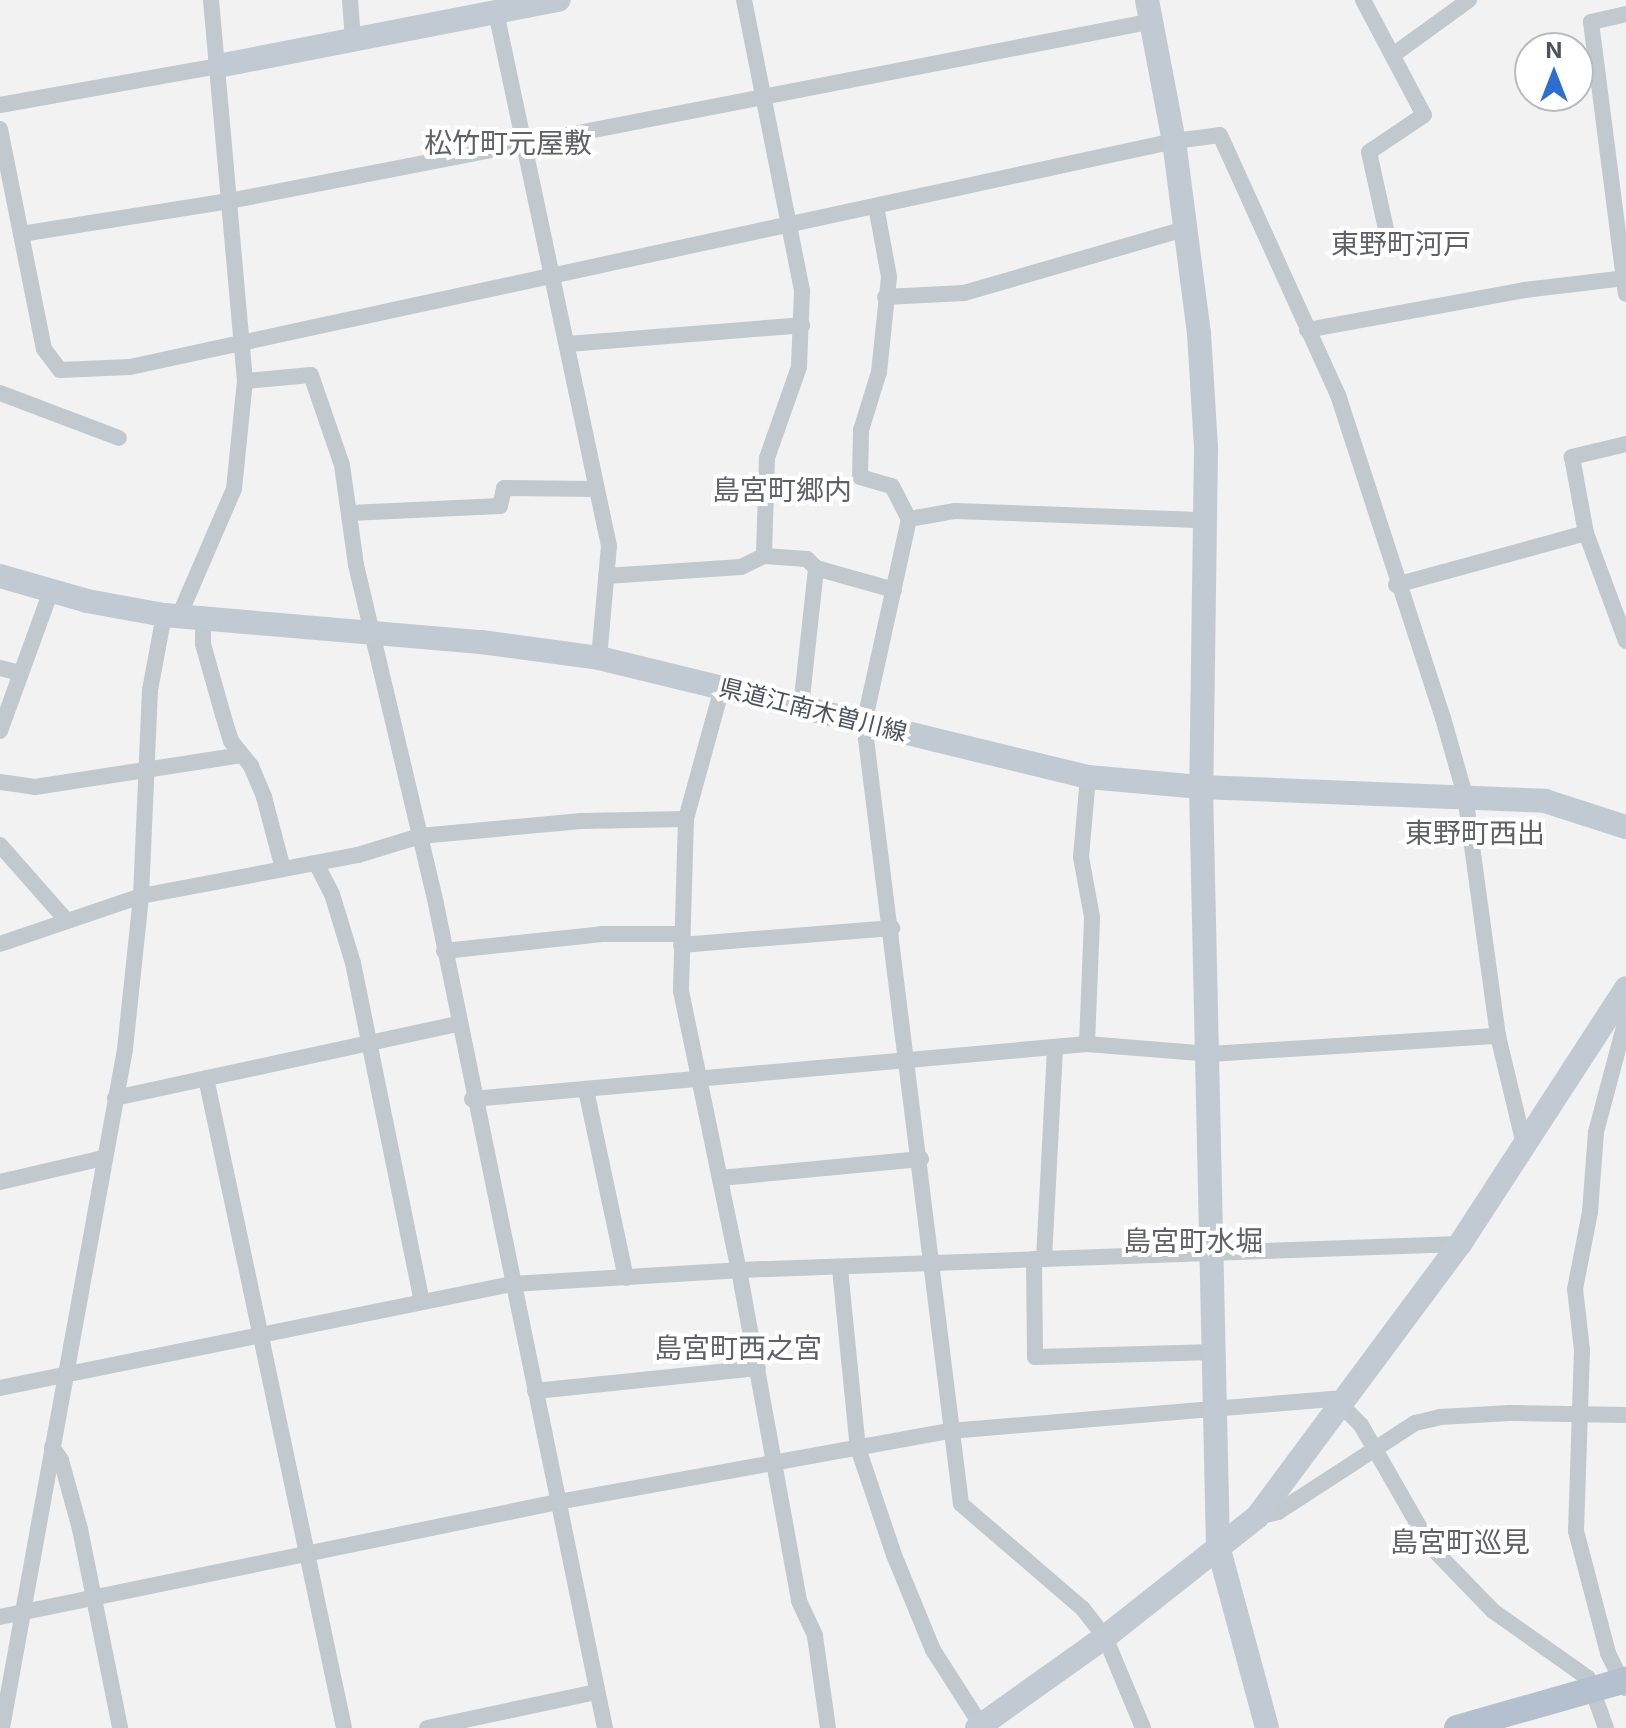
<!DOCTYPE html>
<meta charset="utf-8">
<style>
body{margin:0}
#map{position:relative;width:1626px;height:1728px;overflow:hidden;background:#f3f2f2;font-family:Inter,"Noto Sans JP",sans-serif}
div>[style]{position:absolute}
.street>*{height:16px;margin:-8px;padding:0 8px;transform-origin:8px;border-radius:8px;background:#c1c8ce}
.secondary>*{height:24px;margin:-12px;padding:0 12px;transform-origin:12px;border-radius:12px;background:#c1c9d3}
.primary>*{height:26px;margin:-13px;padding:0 13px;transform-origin:13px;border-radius:13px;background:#b4c0cd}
span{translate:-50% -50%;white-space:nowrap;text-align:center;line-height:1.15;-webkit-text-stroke:8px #fff;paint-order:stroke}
.street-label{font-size:24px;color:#4b545d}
.quarter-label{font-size:28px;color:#5f6166}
.north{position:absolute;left:1514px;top:32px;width:80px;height:80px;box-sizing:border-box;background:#fff;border:2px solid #b7bbbe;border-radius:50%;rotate:0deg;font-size:22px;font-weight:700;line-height:32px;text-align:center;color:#4b545d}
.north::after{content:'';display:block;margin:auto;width:28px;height:36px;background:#2d6ed2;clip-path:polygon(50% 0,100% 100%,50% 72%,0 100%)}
</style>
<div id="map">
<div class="street">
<i style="left:350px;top:0;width:40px;rotate:85.7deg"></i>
<i style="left:744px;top:0;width:297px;rotate:78.7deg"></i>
<i style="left:802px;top:291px;width:76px;rotate:92.3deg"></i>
<i style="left:799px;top:367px;width:96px;rotate:109.4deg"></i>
<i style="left:767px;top:458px;width:98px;rotate:91.8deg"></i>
<i style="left:1363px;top:0;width:130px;rotate:62.1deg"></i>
<i style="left:1424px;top:115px;width:66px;rotate:146.1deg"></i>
<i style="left:1369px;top:152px;width:93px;rotate:77.6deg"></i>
<i style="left:496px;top:12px;width:546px;rotate:78.05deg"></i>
<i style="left:609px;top:546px;width:112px;rotate:95.1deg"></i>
<i style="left:1626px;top:14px;width:36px;rotate:167deg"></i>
<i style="left:1591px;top:22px;width:274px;rotate:82.7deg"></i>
<i style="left:1393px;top:55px;width:94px;rotate:-35.9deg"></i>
<i style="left:0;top:105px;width:221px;rotate:-10.1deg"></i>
<i style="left:0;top:129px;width:224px;rotate:78.7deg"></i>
<i style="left:44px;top:349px;width:26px;rotate:53deg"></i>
<i style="left:60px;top:370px;width:70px;rotate:-2.5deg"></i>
<i style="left:130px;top:367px;width:1068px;rotate:-12.21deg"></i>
<i style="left:1174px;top:141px;width:46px;rotate:-7.4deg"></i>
<i style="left:1220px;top:135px;width:286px;rotate:65.6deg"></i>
<i style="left:1338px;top:395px;width:340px;rotate:72deg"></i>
<i style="left:1443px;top:718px;width:80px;rotate:74.1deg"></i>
<i style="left:1465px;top:795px;width:243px;rotate:82.2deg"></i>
<i style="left:1498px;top:1036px;width:107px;rotate:76.5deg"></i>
<i style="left:876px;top:206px;width:72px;rotate:79.6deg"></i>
<i style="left:889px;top:277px;width:96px;rotate:96deg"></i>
<i style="left:879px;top:372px;width:61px;rotate:107.2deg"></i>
<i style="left:861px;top:430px;width:47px;rotate:91.2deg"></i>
<i style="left:860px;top:477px;width:33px;rotate:16deg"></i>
<i style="left:892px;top:486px;width:37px;rotate:63deg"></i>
<i style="left:909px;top:519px;width:209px;rotate:102.4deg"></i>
<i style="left:864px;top:723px;width:787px;rotate:82.92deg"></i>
<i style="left:961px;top:1504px;width:161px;rotate:40.7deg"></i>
<i style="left:1083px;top:1609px;width:36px;rotate:52deg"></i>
<i style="left:1105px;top:1637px;width:99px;rotate:67.3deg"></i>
<i style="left:21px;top:234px;width:211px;rotate:-9deg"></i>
<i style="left:229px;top:201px;width:941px;rotate:-11.02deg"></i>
<i style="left:885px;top:297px;width:79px;rotate:-2.9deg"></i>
<i style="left:964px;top:293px;width:230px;rotate:-16.2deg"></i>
<i style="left:1307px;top:330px;width:221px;rotate:-10.4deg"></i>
<i style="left:1524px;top:290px;width:103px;rotate:-6.7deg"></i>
<i style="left:568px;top:344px;width:235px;rotate:-4.6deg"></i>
<i style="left:245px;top:381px;width:66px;rotate:-5.2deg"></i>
<i style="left:311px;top:375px;width:95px;rotate:71deg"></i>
<i style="left:342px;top:465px;width:101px;rotate:82deg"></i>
<i style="left:356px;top:565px;width:348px;rotate:76.7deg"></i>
<i style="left:436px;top:904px;width:841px;rotate:78.41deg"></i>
<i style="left:0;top:393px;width:127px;rotate:20.7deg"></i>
<i style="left:1626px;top:444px;width:56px;rotate:166.5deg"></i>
<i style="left:1572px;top:457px;width:77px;rotate:79.6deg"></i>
<i style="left:1586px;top:533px;width:115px;rotate:69.7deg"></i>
<i style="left:350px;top:513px;width:150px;rotate:-2.7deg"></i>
<i style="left:500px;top:506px;width:18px;rotate:-77deg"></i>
<i style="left:504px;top:488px;width:91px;rotate:0.6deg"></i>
<i style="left:909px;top:519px;width:47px;rotate:-9.9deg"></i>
<i style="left:955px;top:511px;width:250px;rotate:2.1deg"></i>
<i style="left:606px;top:576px;width:135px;rotate:-3.8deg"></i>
<i style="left:741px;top:567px;width:25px;rotate:-26deg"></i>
<i style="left:764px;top:556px;width:43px;rotate:4deg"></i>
<i style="left:807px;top:559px;width:13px;rotate:45deg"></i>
<i style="left:816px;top:568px;width:81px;rotate:15.8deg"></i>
<i style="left:1396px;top:585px;width:197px;rotate:-15.3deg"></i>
<i style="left:179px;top:616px;width:138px;rotate:-66.6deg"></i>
<i style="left:234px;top:489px;width:109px;rotate:-84.2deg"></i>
<i style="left:245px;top:381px;width:383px;rotate:-95.1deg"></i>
<i style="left:203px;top:617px;width:27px;rotate:90deg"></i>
<i style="left:203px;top:644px;width:74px;rotate:74.3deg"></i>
<i style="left:223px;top:715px;width:27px;rotate:73deg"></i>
<i style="left:231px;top:741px;width:32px;rotate:51deg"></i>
<i style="left:251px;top:766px;width:34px;rotate:67deg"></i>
<i style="left:264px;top:797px;width:74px;rotate:75.2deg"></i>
<i style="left:0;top:668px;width:21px;rotate:14deg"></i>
<i style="left:722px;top:688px;width:136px;rotate:105.4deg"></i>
<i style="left:686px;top:819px;width:172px;rotate:91.7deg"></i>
<i style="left:681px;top:991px;width:285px;rotate:78.3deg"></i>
<i style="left:739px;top:1270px;width:336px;rotate:79.7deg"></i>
<i style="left:799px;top:1601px;width:38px;rotate:65deg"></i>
<i style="left:815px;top:1636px;width:93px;rotate:82deg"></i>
<i style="left:801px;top:707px;width:140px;rotate:-83.8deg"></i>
<i style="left:0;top:731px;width:149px;rotate:-70deg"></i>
<i style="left:0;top:782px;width:35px;rotate:8deg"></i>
<i style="left:35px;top:787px;width:209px;rotate:-8.8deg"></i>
<i style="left:0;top:845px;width:101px;rotate:48.6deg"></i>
<i style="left:316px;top:863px;width:35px;rotate:63deg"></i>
<i style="left:332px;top:894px;width:72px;rotate:73.1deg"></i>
<i style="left:353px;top:963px;width:346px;rotate:78.5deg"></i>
<i style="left:0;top:944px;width:149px;rotate:-18.8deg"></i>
<i style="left:141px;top:896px;width:221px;rotate:-10.7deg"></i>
<i style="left:358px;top:855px;width:65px;rotate:-17deg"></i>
<i style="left:420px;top:836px;width:162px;rotate:-5.3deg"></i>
<i style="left:581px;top:821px;width:105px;rotate:-1.1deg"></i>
<i style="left:681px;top:945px;width:212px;rotate:-4.6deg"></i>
<i style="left:444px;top:951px;width:159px;rotate:-6.1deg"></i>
<i style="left:602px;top:934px;width:79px"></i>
<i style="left:1087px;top:1044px;width:127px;rotate:-87.7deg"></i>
<i style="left:1092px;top:917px;width:61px;rotate:-100.4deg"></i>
<i style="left:1081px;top:857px;width:80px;rotate:-85deg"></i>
<i style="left:206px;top:1078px;width:664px;rotate:78.01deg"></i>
<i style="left:586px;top:1090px;width:192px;rotate:78deg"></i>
<i style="left:115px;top:1098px;width:350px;rotate:-12.2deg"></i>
<i style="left:472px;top:1099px;width:617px;rotate:-5.11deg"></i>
<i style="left:1087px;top:1044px;width:123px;rotate:4.6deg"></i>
<i style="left:1210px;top:1054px;width:289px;rotate:-3.6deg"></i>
<i style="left:720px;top:1178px;width:202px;rotate:-5.4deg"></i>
<i style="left:0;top:1182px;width:106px;rotate:-13.1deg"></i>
<i style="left:1034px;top:1259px;width:98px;rotate:89.4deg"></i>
<i style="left:1035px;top:1357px;width:180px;rotate:-1.6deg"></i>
<i style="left:1044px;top:1259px;width:210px;rotate:-87deg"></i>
<i style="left:840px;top:1269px;width:180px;rotate:84.3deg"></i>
<i style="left:858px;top:1448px;width:113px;rotate:71.4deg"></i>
<i style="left:894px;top:1555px;width:103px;rotate:67.7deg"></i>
<i style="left:933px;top:1650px;width:89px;rotate:57.4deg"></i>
<i style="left:0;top:1388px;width:522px;rotate:-11.48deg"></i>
<i style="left:512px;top:1284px;width:227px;rotate:-3.5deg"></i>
<i style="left:739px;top:1270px;width:721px;rotate:-2.07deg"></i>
<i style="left:535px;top:1391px;width:224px;rotate:-5.9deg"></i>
<i style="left:52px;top:1447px;width:16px;rotate:55deg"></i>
<i style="left:61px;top:1460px;width:72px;rotate:74.6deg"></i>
<i style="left:80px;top:1529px;width:203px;rotate:78.6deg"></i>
<i style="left:1257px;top:1517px;width:22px;rotate:-13deg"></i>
<i style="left:1278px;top:1512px;width:163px;rotate:-33deg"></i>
<i style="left:1415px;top:1423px;width:26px;rotate:-13deg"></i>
<i style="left:1440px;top:1417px;width:70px;rotate:-3.3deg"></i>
<i style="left:1510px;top:1413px;width:116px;rotate:1deg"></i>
<i style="left:0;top:1617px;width:570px;rotate:-11.65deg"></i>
<i style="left:558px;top:1502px;width:398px;rotate:-10.3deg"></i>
<i style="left:950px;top:1431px;width:386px;rotate:-4.8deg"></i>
<i style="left:1335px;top:1399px;width:37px;rotate:45deg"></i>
<i style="left:1361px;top:1425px;width:141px;rotate:60.2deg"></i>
<i style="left:1431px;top:1547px;width:89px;rotate:45.9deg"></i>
<i style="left:1493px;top:1611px;width:116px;rotate:35.2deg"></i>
<i style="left:1588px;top:1678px;width:53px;rotate:70.2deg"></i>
<i style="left:1625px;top:1688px;width:39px;rotate:-116deg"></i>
<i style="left:1608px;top:1653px;width:126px;rotate:-104.7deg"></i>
<i style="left:1576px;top:1531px;width:181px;rotate:-88.1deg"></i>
<i style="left:1582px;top:1350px;width:61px;rotate:-96.5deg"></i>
<i style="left:1575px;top:1289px;width:78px;rotate:-79deg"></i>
<i style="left:1590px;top:1212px;width:80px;rotate:-85.7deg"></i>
<i style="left:1596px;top:1132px;width:117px;rotate:-75.1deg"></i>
<i style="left:2px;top:1728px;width:690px;rotate:-79.73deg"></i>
<i style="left:125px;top:1049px;width:154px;rotate:-84deg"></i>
<i style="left:141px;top:896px;width:206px;rotate:-87.5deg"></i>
<i style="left:150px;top:690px;width:76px;rotate:-79.4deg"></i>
<i style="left:427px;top:1728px;width:173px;rotate:-12deg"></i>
</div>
<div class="secondary">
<i style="left:1147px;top:0;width:144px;rotate:79.2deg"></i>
<i style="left:1174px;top:141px;width:194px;rotate:82.6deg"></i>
<i style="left:1199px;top:333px;width:114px;rotate:86.5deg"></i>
<i style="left:1206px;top:447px;width:340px;rotate:90.8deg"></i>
<i style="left:1201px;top:787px;width:759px;rotate:88.72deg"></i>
<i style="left:1218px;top:1546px;width:188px;rotate:74.9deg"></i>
<i style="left:218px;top:66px;width:347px;rotate:-11deg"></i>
<i style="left:0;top:576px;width:91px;rotate:16deg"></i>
<i style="left:87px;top:601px;width:78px;rotate:10.3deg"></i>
<i style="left:164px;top:615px;width:318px;rotate:4.9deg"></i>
<i style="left:481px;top:642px;width:119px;rotate:7.7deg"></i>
<i style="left:599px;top:658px;width:503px;rotate:13.68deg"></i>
<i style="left:1088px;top:777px;width:113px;rotate:5.1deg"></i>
<i style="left:1201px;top:787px;width:344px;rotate:2.3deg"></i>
<i style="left:1545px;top:801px;width:85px;rotate:17.8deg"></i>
<i style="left:977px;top:1728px;width:157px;rotate:-35.4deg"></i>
<i style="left:1105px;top:1637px;width:194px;rotate:-38.3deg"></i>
<i style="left:1257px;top:1517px;width:340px;rotate:-53.4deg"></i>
<i style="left:1460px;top:1244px;width:305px;rotate:-57deg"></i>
</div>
<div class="primary">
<i style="left:1457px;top:1728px;width:176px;rotate:-15.9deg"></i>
</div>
<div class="street-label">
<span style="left:813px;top:710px;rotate:14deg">県道江南木曽川線</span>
</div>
<div class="quarter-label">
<span style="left:508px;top:143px">松竹町元屋敷</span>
<span style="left:1401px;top:244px">東野町河戸</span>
<span style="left:782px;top:490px">島宮町郷内</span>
<span style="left:1475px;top:833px">東野町西出</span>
<span style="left:1193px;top:1241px">島宮町水堀</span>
<span style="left:738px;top:1348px">島宮町西之宮</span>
<span style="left:1460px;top:1542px">島宮町巡見</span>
</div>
<div class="north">N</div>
</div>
